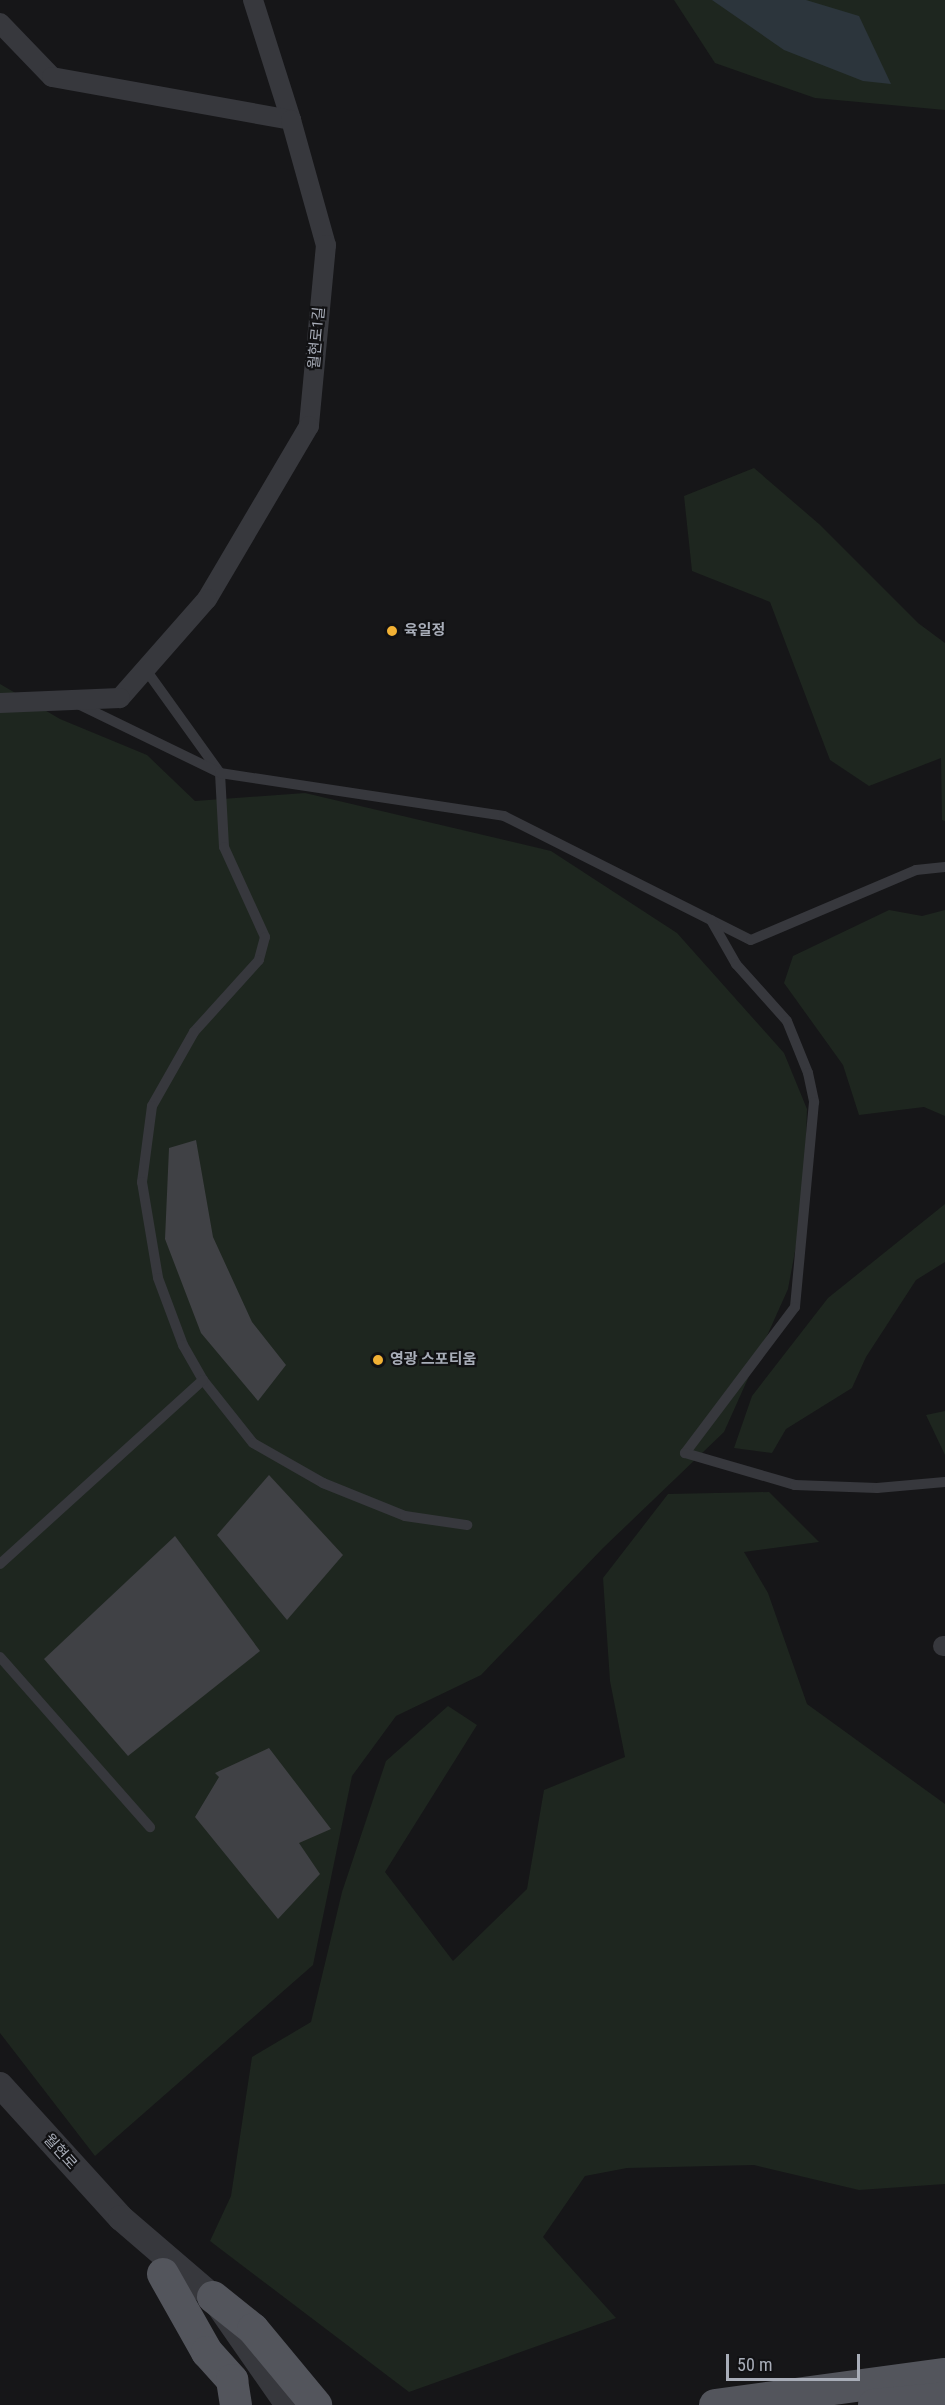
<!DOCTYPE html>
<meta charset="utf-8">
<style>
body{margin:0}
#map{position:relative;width:945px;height:2405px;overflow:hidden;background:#161618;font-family:"Roboto Condensed","Noto Sans KR",sans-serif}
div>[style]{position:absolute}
.green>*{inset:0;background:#1e261f}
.water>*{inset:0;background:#2c353c}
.building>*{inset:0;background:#404145}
.service>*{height:10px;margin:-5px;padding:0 5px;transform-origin:5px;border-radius:5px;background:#37383d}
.minor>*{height:20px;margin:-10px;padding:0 10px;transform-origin:10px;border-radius:10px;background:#37383d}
.tertiary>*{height:26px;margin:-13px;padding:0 13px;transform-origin:13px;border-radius:13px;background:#37383d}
.primary>*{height:32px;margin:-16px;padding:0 16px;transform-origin:16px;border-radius:16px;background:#53555c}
.dots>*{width:16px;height:16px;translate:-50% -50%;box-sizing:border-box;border:3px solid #111113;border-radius:50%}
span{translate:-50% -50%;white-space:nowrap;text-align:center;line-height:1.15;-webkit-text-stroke:4.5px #111113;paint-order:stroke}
.street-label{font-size:15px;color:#a8adb8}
.poi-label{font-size:15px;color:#a8adb8;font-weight:700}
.left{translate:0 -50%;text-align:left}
.scale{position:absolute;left:726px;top:2354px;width:134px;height:27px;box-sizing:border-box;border:3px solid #a8adb8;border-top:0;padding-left:8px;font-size:18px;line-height:21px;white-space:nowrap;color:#a8adb8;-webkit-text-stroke:4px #111113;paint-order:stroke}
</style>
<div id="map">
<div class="green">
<i style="clip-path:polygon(674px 0,945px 0,945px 110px,815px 98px,715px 63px)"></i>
<i style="clip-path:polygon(754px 468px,819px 524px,918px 623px,945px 643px,945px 821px,942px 820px,941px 758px,869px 786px,830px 760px,770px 602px,692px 571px,684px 496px)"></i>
<i style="clip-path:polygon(0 684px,60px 719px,147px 755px,195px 801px,305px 793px,551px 851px,677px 933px,784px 1053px,807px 1109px,804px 1203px,788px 1289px,724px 1432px,603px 1548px,481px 1675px,396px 1716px,352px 1776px,313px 1965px,95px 2156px,0 2033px)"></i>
<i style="clip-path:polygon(889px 910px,922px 916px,945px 910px,945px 1116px,924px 1107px,859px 1115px,843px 1065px,784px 983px,793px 956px)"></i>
<i style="clip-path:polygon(945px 1204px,945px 1262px,916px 1280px,866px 1357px,852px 1388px,786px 1429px,772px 1453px,734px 1448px,752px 1396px,828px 1298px)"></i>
<i style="clip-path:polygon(945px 1411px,945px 1455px,926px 1415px)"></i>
<i style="clip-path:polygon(769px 1492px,819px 1542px,744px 1552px,768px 1593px,807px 1704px,945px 1804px,945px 2184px,859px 2190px,754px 2165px,627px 2168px,585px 2176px,543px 2237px,616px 2318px,409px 2392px,210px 2241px,231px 2196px,252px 2057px,311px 2022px,342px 1892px,386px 1761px,448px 1706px,477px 1725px,385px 1872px,453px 1961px,527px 1889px,544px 1790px,625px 1757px,610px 1681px,603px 1578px,668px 1494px)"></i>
</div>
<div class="water">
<i style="clip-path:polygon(712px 0,806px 0,859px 16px,891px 84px,863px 81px,784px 50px)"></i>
</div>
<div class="building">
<i style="clip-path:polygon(196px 1140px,213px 1237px,252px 1322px,286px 1365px,258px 1401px,201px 1333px,165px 1239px,169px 1148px)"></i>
<i style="clip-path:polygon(269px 1475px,343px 1555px,287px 1620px,217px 1535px)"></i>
<i style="clip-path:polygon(175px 1536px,260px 1651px,128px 1756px,44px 1659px)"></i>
<i style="clip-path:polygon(269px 1748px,331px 1829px,299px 1843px,320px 1874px,278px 1919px,195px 1817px,219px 1777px,215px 1773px)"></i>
</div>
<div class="service">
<i style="left:146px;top:670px;width:127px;rotate:54.3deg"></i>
<i style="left:220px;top:773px;width:74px;rotate:86.9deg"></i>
<i style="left:224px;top:847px;width:99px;rotate:65.5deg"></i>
<i style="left:265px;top:937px;width:24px;rotate:105deg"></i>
<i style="left:259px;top:960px;width:97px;rotate:132.1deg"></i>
<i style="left:194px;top:1032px;width:85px;rotate:119.6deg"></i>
<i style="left:152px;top:1106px;width:77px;rotate:97.5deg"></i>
<i style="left:142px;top:1182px;width:97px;rotate:80.5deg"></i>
<i style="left:158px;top:1278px;width:72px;rotate:69.5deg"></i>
<i style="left:183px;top:1345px;width:40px;rotate:60.3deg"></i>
<i style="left:203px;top:1380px;width:80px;rotate:51.6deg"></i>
<i style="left:253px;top:1443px;width:81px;rotate:29.7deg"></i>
<i style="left:323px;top:1483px;width:88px;rotate:21.9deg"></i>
<i style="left:405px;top:1516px;width:63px;rotate:8.3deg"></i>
<i style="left:78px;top:704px;width:158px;rotate:25.9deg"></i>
<i style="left:220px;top:773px;width:287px;rotate:8.6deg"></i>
<i style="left:504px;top:816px;width:276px;rotate:26.7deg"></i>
<i style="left:751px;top:940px;width:179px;rotate:-23deg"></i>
<i style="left:916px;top:870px;width:29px;rotate:-6deg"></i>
<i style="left:711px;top:920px;width:51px;rotate:60.4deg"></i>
<i style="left:736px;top:964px;width:76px;rotate:48.2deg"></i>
<i style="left:787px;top:1021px;width:56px;rotate:68deg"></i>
<i style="left:808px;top:1073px;width:30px;rotate:78deg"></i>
<i style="left:814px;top:1102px;width:206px;rotate:95.3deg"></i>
<i style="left:795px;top:1307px;width:183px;rotate:127deg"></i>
<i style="left:685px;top:1453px;width:115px;rotate:16.2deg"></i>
<i style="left:795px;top:1485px;width:82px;rotate:2.1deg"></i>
<i style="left:877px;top:1488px;width:68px;rotate:-5deg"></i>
<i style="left:0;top:1564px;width:274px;rotate:-42.2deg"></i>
<i style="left:0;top:1657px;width:227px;rotate:48.6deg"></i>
</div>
<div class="minor">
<i style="left:253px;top:0;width:126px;rotate:72.4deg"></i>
<i style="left:0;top:23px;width:75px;rotate:46.1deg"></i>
<i style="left:52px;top:77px;width:243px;rotate:10.2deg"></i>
<i style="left:291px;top:120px;width:130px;rotate:74.4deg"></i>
<i style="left:326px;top:245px;width:182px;rotate:95.4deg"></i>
<i style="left:309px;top:426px;width:201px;rotate:120.5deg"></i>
<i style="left:207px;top:599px;width:132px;rotate:131.3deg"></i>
<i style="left:120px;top:698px;width:120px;rotate:177.6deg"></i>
<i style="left:943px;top:1646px;width:2px"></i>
</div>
<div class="tertiary">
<i style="left:0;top:2085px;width:180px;rotate:47.7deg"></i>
<i style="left:121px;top:2218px;width:121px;rotate:40.7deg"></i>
<i style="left:213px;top:2297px;width:131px;rotate:55.2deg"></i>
</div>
<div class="primary">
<i style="left:163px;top:2274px;width:90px;rotate:60.6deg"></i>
<i style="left:207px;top:2352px;width:38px;rotate:48deg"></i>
<i style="left:232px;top:2380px;width:25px;rotate:81deg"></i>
<i style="left:213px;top:2297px;width:51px;rotate:38.7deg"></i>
<i style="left:253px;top:2329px;width:99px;rotate:50.3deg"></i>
<i style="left:715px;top:2405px;width:232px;rotate:-7.7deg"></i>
<i style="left:874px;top:2405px;width:71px;rotate:-5.6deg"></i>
</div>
<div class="dots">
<i style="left:392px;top:631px;background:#f2b134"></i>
<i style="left:378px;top:1360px;background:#f2b134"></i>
</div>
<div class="street-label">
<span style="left:317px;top:338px;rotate:-85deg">월현로1길</span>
<span style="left:60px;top:2152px;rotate:48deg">월현로</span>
</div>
<div class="poi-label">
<span class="left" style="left:404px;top:631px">육일정</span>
<span class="left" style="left:390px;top:1360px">영광 스포티움</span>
</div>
<div class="scale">50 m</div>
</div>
